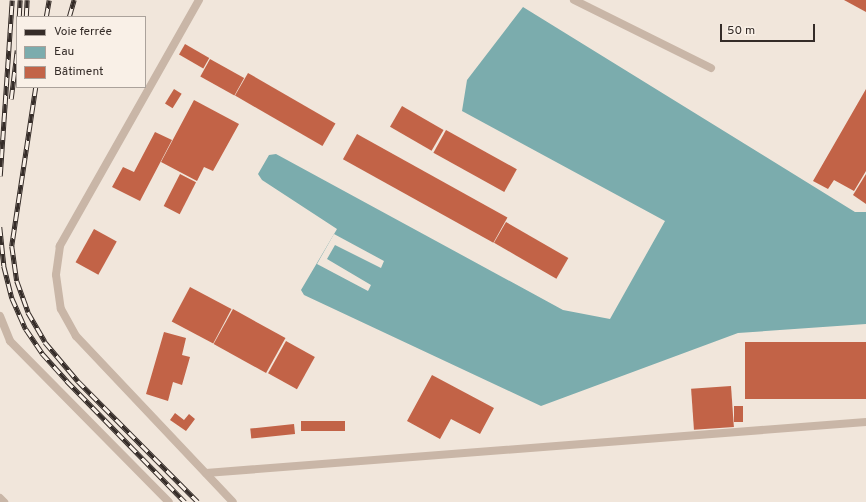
<!DOCTYPE html>
<meta charset="utf-8">
<style>
body{margin:0}
#map{position:relative;width:866px;height:502px;overflow:hidden;background:#f1e6db;font-family:Overpass,sans-serif}
div>[style]{position:absolute}
.water>*{inset:0;background:#7bacad}
.pier>*{inset:0;background:#f1e6db}
.building>*{inset:0;background:#c26347;transform-origin:0 0}
.service>*{height:8px;margin:-4px;padding:0 4px;transform-origin:4px;border-radius:4px;background:#c9b6a7}
.rail>*{height:4.5px;margin-top:-2.25px;transform-origin:0;background:repeating-linear-gradient(90deg,#f9f0e7 0 9px,#352c28 0 18px);box-sizing:border-box;border-block:1px solid #352c28}
span{translate:-50% -50%;white-space:nowrap;text-align:center;line-height:1.15;-webkit-text-stroke:3px #f9f0e7;paint-order:stroke}
.legend{position:absolute;left:16px;top:16px;width:130px;height:72px;box-sizing:border-box;background:#f9f0e7;border:1px solid #aba29b;margin:0;padding:5px 7px;list-style:none;font-size:12px;color:#352c28}
.legend li{display:flex;align-items:center;gap:8px;height:20px}
.legend b{width:20px;border:1px solid #aba29b}
.scale{position:absolute;left:720px;top:24px;width:95px;height:18px;box-sizing:border-box;border:2px solid #352c28;border-top:0;padding-left:5px;font-size:12px;line-height:14px;white-space:nowrap;color:#352c28;-webkit-text-stroke:3px #f9f0e7;paint-order:stroke}
</style>
<div id="map">
<div class="water">
<i style="clip-path:polygon(523px 7px,855px 212px,866px 212px,866px 324px,738px 333px,541px 406px,304px 295px,301px 290px,337px 229px,262px 180px,258px 174px,269px 155px,276px 154px,563px 310px,610px 319px,665px 221px,462px 111px,467px 80px)"></i>
</div>
<div class="pier">
<i style="clip-path:polygon(334px 234px,384px 261px,381px 268px,335px 245px,327px 259px,371px 285px,368px 291px,317px 264px)"></i>
</div>
<div class="building">
<i style="clip-path:polygon(844px 0,866px 0,866px 12px)"></i>
<i style="left:185px;top:44px;width:28px;height:12px;rotate:30deg"></i>
<i style="left:210px;top:59px;width:39px;height:20px;rotate:29deg"></i>
<i style="left:248px;top:73px;width:101px;height:26px;rotate:30deg"></i>
<i style="left:174px;top:89px;width:9px;height:17px;rotate:32deg"></i>
<i style="clip-path:polygon(866px 89px,866px 171px,854px 191px,834px 180px,828px 189px,813px 181px)"></i>
<i style="clip-path:polygon(194px 100px,239px 124px,213px 171px,204px 167px,197px 181px,161px 162px)"></i>
<i style="left:402px;top:106px;width:48px;height:24px;rotate:30deg"></i>
<i style="left:446px;top:130px;width:81px;height:26px;rotate:29deg"></i>
<i style="clip-path:polygon(155px 132px,172px 140px,140px 201px,112px 187px,123px 167px,134px 172px)"></i>
<i style="left:357px;top:134px;width:172px;height:29px;rotate:29deg"></i>
<i style="left:180px;top:174px;width:18px;height:36px;rotate:27deg"></i>
<i style="clip-path:polygon(866px 174px,866px 204px,853px 195px)"></i>
<i style="left:506px;top:222px;width:72px;height:24px;rotate:30deg"></i>
<i style="left:94px;top:229px;width:26px;height:38px;rotate:29deg"></i>
<i style="left:190px;top:287px;width:47px;height:39px;rotate:28deg"></i>
<i style="left:233px;top:309px;width:60px;height:40px;rotate:29deg"></i>
<i style="clip-path:polygon(164px 332px,186px 338px,182px 355px,190px 357px,182px 385px,173px 382px,168px 401px,146px 394px)"></i>
<i style="left:286px;top:341px;width:33px;height:37px;rotate:29deg"></i>
<i style="left:866px;top:342px;width:57px;height:121px;rotate:90deg"></i>
<i style="clip-path:polygon(432px 375px,494px 408px,480px 434px,451px 419px,440px 439px,407px 421px)"></i>
<i style="left:731px;top:386px;width:41px;height:40px;rotate:86deg"></i>
<i style="left:734px;top:406px;width:9px;height:16px"></i>
<i style="clip-path:polygon(175px 413px,184px 420px,189px 414px,195px 419px,186px 431px,170px 420px)"></i>
<i style="left:345px;top:421px;width:10px;height:44px;rotate:90deg"></i>
<i style="left:294px;top:424px;width:10px;height:44px;rotate:84deg"></i>
</div>
<div class="service">
<i style="left:199px;top:0;width:283px;rotate:119.5deg"></i>
<i style="left:60px;top:246px;width:29px;rotate:98deg"></i>
<i style="left:56px;top:275px;width:34px;rotate:82deg"></i>
<i style="left:61px;top:309px;width:31px;rotate:61deg"></i>
<i style="left:76px;top:336px;width:228px;rotate:46.6deg"></i>
<i style="left:574px;top:0;width:153px;rotate:26.4deg"></i>
<i style="left:0;top:316px;width:27px;rotate:68deg"></i>
<i style="left:10px;top:341px;width:226px;rotate:45.4deg"></i>
<i style="left:206px;top:473px;width:662px;rotate:-4.42deg"></i>
<i style="left:0;top:498px;width:6px;rotate:45deg"></i>
</div>
<div class="rail">
<i style="left:19px;top:17px;width:17px;rotate:-87deg"></i>
<i style="left:26px;top:17px;width:17px;rotate:-87deg"></i>
<i style="left:46px;top:17px;width:17px;rotate:-80deg"></i>
<i style="left:69px;top:17px;width:18px;rotate:-74deg"></i>
<i style="left:36px;top:87px;width:161px;rotate:98.6deg"></i>
<i style="left:12px;top:246px;width:35px;rotate:82deg"></i>
<i style="left:17px;top:281px;width:33px;rotate:70deg"></i>
<i style="left:28px;top:312px;width:34px;rotate:60deg"></i>
<i style="left:45px;top:342px;width:51px;rotate:49.8deg"></i>
<i style="left:78px;top:381px;width:170px;rotate:45.2deg"></i>
<i style="left:11px;top:99px;width:49px;rotate:-83deg"></i>
<i style="left:0;top:176px;width:176px;rotate:-86.1deg"></i>
<i style="left:0;top:227px;width:39px;rotate:84deg"></i>
<i style="left:4px;top:266px;width:33px;rotate:76deg"></i>
<i style="left:12px;top:298px;width:34px;rotate:66deg"></i>
<i style="left:26px;top:329px;width:29px;rotate:56deg"></i>
<i style="left:42px;top:353px;width:38px;rotate:48deg"></i>
<i style="left:67px;top:381px;width:169px;rotate:45.7deg"></i>
</div>
<ul class="legend">
<li><b style="height:5px;background:#352c28"></b>Voie ferrée</li>
<li><b style="height:11px;background:#7bacad"></b>Eau</li>
<li><b style="height:11px;background:#c26347"></b>Bâtiment</li>
</ul>
<div class="scale">50 m</div>
</div>
